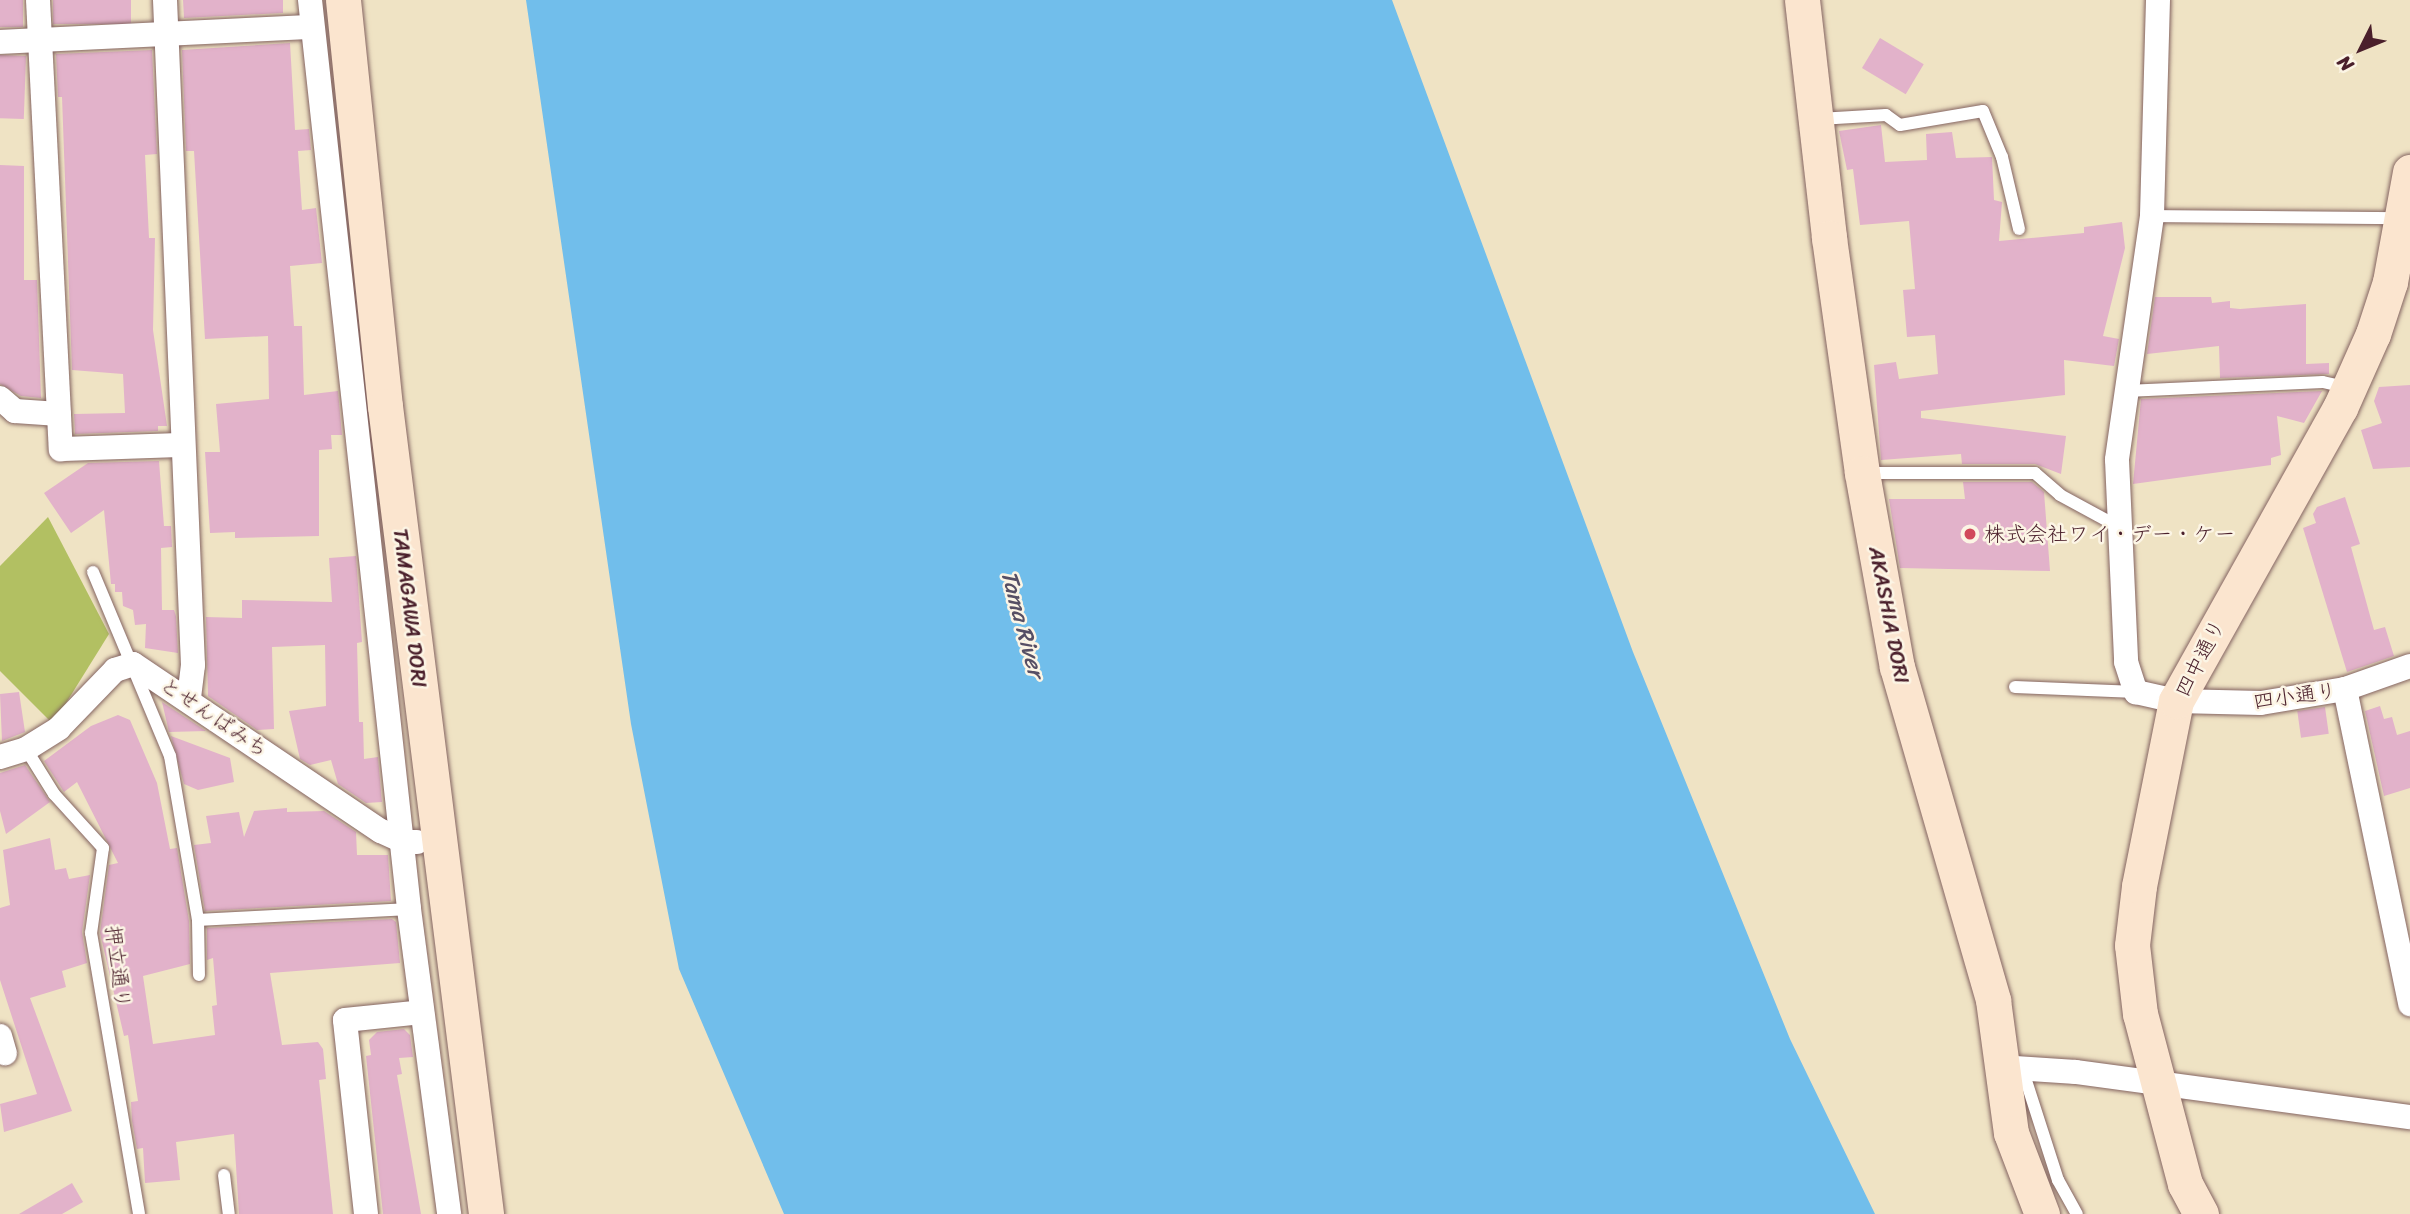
<!DOCTYPE html>
<meta charset="utf-8">
<style>
body{margin:0}
#map{position:relative;width:2410px;height:1214px;overflow:hidden;background:#efe3c4;font-family:Sriracha,"Klee One",sans-serif}
div>[style]{position:absolute}
.green>*{inset:0;background:#b2c062}
.water>*{inset:0;background:#71beeb}
.building>*{inset:0;background:#e2b2ca;transform-origin:0 0}
.roads{filter:drop-shadow(0 0 2px #846461) drop-shadow(0 0 2px #846461)}
.lane>*{height:12px;margin:-6px;padding:0 6px;transform-origin:6px;border-radius:6px;background:#fff}
.street>*{height:24px;margin:-12px;padding:0 12px;transform-origin:12px;border-radius:12px;background:#fff}
.secondary>*{height:35px;margin:-17.5px;padding:0 17.5px;transform-origin:17.5px;border-radius:17.5px;background:#fbe5cf}
.dots>*{width:19px;height:19px;translate:-50% -50%;box-sizing:border-box;border:4px solid #fcf5e5;border-radius:50%}
span{translate:-50% -50%;white-space:nowrap;text-align:center;line-height:1.15;-webkit-text-stroke:5px #fcf5e5;paint-order:stroke}
.poi-label{font-size:21px;color:#4a1f2b}
.left{translate:0 -50%;text-align:left}
.street-label{font-size:21px;color:#4a1f2b}
.water-label{font-size:23px;color:#564f65;font-style:italic}
.north{position:absolute;left:2326px;top:14px;width:70px;height:70px;-webkit-text-stroke:5px #fcf5e5;paint-order:stroke;rotate:227deg;font-size:19px;font-weight:700;line-height:28px;text-align:center;color:#4a1f2b}
.north::after{content:'';display:block;margin:auto;width:24px;height:32px;background:#4a1f2b;clip-path:polygon(50% 0,100% 100%,50% 72%,0 100%)}
</style>
<div id="map">
<div class="green">
<i style="clip-path:polygon(48px 517px,109px 634px,53px 724px,0 671px,0 566px)"></i>
</div>
<div class="water">
<i style="clip-path:polygon(526px 0,1392px 0,1633px 652px,1790px 1039px,1875px 1214px,784px 1214px,679px 969px,631px 724px)"></i>
</div>
<div class="building">
<i style="left:0;top:0;width:23px;height:27px"></i>
<i style="left:53px;top:0;width:78px;height:24px"></i>
<i style="clip-path:polygon(183px 0,283px 0,283px 13px,184px 18px)"></i>
<i style="left:1880px;top:38px;width:51px;height:35px;rotate:31deg"></i>
<i style="clip-path:polygon(290px 43px,295px 130px,309px 129px,311px 150px,298px 151px,302px 210px,316px 208px,322px 263px,290px 266px,294px 326px,302px 326px,304px 395px,338px 391px,342px 435px,331px 435px,332px 449px,319px 450px,319px 536px,235px 538px,235px 532px,210px 533px,205px 452px,220px 452px,216px 404px,269px 399px,268px 336px,205px 339px,194px 151px,186px 151px,182px 50px)"></i>
<i style="clip-path:polygon(152px 50px,157px 154px,145px 155px,149px 238px,155px 238px,153px 330px,167px 426px,158px 426px,158px 431px,75px 434px,74px 414px,125px 413px,123px 374px,72px 370px,62px 97px,58px 97px,56px 54px)"></i>
<i style="left:26px;top:56px;width:63px;height:26px;rotate:92deg"></i>
<i style="clip-path:polygon(1881px 125px,1885px 162px,1927px 160px,1926px 134px,1952px 132px,1956px 158px,1992px 157px,1994px 200px,2002px 202px,1999px 241px,2084px 233px,2084px 227px,2122px 222px,2125px 248px,2103px 336px,2119px 339px,2114px 366px,2064px 360px,2065px 395px,1921px 411px,1921px 418px,2066px 436px,2061px 474px,2035px 464px,1962px 464px,1961px 454px,1881px 460px,1874px 365px,1896px 362px,1899px 379px,1938px 374px,1935px 335px,1907px 337px,1903px 290px,1915px 289px,1909px 221px,1860px 225px,1853px 169px,1847px 170px,1839px 131px)"></i>
<i style="clip-path:polygon(0 165px,24px 166px,24px 280px,37px 280px,41px 398px,21px 396px,0 384px)"></i>
<i style="clip-path:polygon(2155px 297px,2211px 297px,2212px 303px,2230px 301px,2230px 308px,2240px 309px,2306px 304px,2306px 364px,2329px 363px,2329px 374px,2220px 378px,2219px 346px,2147px 354px)"></i>
<i style="clip-path:polygon(2410px 385px,2410px 467px,2373px 469px,2361px 430px,2382px 423px,2374px 401px,2379px 387px)"></i>
<i style="clip-path:polygon(2322px 391px,2304px 423px,2277px 416px,2281px 455px,2271px 458px,2271px 465px,2133px 484px,2141px 399px)"></i>
<i style="clip-path:polygon(159px 461px,164px 526px,171px 526px,172px 547px,161px 548px,162px 610px,174px 610px,176px 616px,178px 653px,145px 648px,146px 624px,135px 625px,133px 610px,123px 606px,122px 592px,115px 592px,115px 584px,111px 584px,104px 510px,71px 533px,44px 493px,88px 463px)"></i>
<i style="clip-path:polygon(1963px 482px,2032px 482px,2044px 492px,2050px 571px,1900px 568px,1889px 499px,1965px 499px)"></i>
<i style="clip-path:polygon(2345px 497px,2360px 544px,2351px 547px,2374px 630px,2385px 627px,2394px 656px,2347px 672px,2303px 528px,2316px 523px,2313px 514px,2317px 507px)"></i>
<i style="clip-path:polygon(356px 556px,362px 642px,357px 643px,359px 722px,363px 722px,364px 759px,378px 757px,382px 802px,366px 803px,338px 784px,331px 760px,310px 765px,300px 759px,289px 711px,326px 706px,325px 645px,272px 647px,274px 729px,257px 730px,208px 696px,206px 617px,242px 618px,242px 600px,332px 602px,329px 558px)"></i>
<i style="clip-path:polygon(19px 692px,25px 732px,2px 741px,0 694px)"></i>
<i style="clip-path:polygon(162px 702px,206px 731px,169px 732px)"></i>
<i style="clip-path:polygon(2380px 706px,2384px 719px,2392px 717px,2397px 735px,2410px 731px,2410px 788px,2384px 796px,2365px 711px)"></i>
<i style="left:2325px;top:707px;width:27px;height:28px;rotate:82deg"></i>
<i style="clip-path:polygon(118px 715px,130px 720px,157px 783px,170px 849px,177px 848px,189px 921px,190px 964px,143px 976px,153px 1044px,215px 1035px,212px 1006px,217px 1005px,213px 958px,207px 960px,207px 928px,392px 919px,396px 922px,400px 963px,270px 973px,282px 1045px,318px 1042px,323px 1049px,326px 1079px,319px 1080px,333px 1214px,239px 1214px,234px 1134px,176px 1142px,180px 1180px,145px 1183px,143px 1148px,137px 1149px,132px 1121px,131px 1102px,138px 1101px,128px 1035px,124px 1036px,100px 933px,109px 865px,118px 863px,77px 782px,64px 792px,44px 761px,91px 726px)"></i>
<i style="clip-path:polygon(171px 736px,230px 758px,234px 782px,198px 790px,184px 784px)"></i>
<i style="clip-path:polygon(25px 765px,50px 802px,6px 834px,0 811px,0 773px)"></i>
<i style="clip-path:polygon(287px 808px,287px 812px,324px 811px,356px 832px,357px 855px,388px 855px,391px 901px,205px 911px,194px 845px,211px 843px,206px 816px,239px 812px,244px 837px,254px 811px)"></i>
<i style="clip-path:polygon(50px 838px,55px 870px,66px 868px,69px 879px,90px 875px,82px 932px,87px 963px,62px 971px,66px 987px,30px 998px,72px 1111px,4px 1132px,0 1104px,37px 1094px,0 980px,0 908px,10px 905px,3px 850px)"></i>
<i style="clip-path:polygon(404px 1029px,410px 1035px,413px 1057px,399px 1058px,402px 1074px,397px 1075px,421px 1214px,383px 1214px,366px 1056px,371px 1055px,369px 1040px,377px 1032px)"></i>
<i style="clip-path:polygon(72px 1183px,83px 1202px,62px 1214px,19px 1214px)"></i>
</div>
<div class="roads">
<div class="lane">
<i style="left:1819px;top:119px;width:67px;rotate:-3.4deg"></i>
<i style="left:1886px;top:115px;width:17px;rotate:36deg"></i>
<i style="left:1900px;top:125px;width:84px;rotate:-9.6deg"></i>
<i style="left:1983px;top:111px;width:50px;rotate:67.6deg"></i>
<i style="left:2002px;top:157px;width:74px;rotate:76.7deg"></i>
<i style="left:2152px;top:216px;width:246px;rotate:0.5deg"></i>
<i style="left:2126px;top:391px;width:197px;rotate:-2.6deg"></i>
<i style="left:2323px;top:382px;width:23px;rotate:13deg"></i>
<i style="left:1866px;top:473px;width:169px"></i>
<i style="left:2035px;top:473px;width:33px;rotate:41deg"></i>
<i style="left:2060px;top:495px;width:65px;rotate:28.5deg"></i>
<i style="left:93px;top:572px;width:199px;rotate:67.3deg"></i>
<i style="left:170px;top:756px;width:166px;rotate:80.3deg"></i>
<i style="left:198px;top:920px;width:55px;rotate:89deg"></i>
<i style="left:2015px;top:687px;width:121px;rotate:2.4deg"></i>
<i style="left:26px;top:749px;width:53px;rotate:58.1deg"></i>
<i style="left:54px;top:794px;width:73px;rotate:47.8deg"></i>
<i style="left:103px;top:848px;width:86px;rotate:98deg"></i>
<i style="left:91px;top:933px;width:285px;rotate:80.3deg"></i>
<i style="left:198px;top:920px;width:211px;rotate:-3deg"></i>
<i style="left:2022px;top:1068px;width:118px;rotate:72.2deg"></i>
<i style="left:2058px;top:1180px;width:39px;rotate:61deg"></i>
<i style="left:224px;top:1175px;width:39px;rotate:83deg"></i>
</div>
<div class="street">
<i style="left:38px;top:0;width:450px;rotate:87.1deg"></i>
<i style="left:61px;top:449px;width:121px;rotate:-1.9deg"></i>
<i style="left:165px;top:0;width:666px;rotate:87.59deg"></i>
<i style="left:193px;top:665px;width:35px;rotate:97deg"></i>
<i style="left:310px;top:0;width:914px;rotate:83.78deg"></i>
<i style="left:409px;top:909px;width:308px;rotate:82.5deg"></i>
<i style="left:2158px;top:0;width:216px;rotate:91.6deg"></i>
<i style="left:2152px;top:216px;width:246px;rotate:98.2deg"></i>
<i style="left:2117px;top:460px;width:202px;rotate:87.4deg"></i>
<i style="left:2126px;top:662px;width:32px;rotate:72deg"></i>
<i style="left:2136px;top:692px;width:41px;rotate:12.7deg"></i>
<i style="left:2176px;top:701px;width:85px;rotate:1.3deg"></i>
<i style="left:2261px;top:703px;width:85px;rotate:-9.5deg"></i>
<i style="left:2345px;top:689px;width:69px;rotate:-19.5deg"></i>
<i style="left:0;top:42px;width:312px;rotate:-2.8deg"></i>
<i style="left:0;top:398px;width:20px;rotate:41deg"></i>
<i style="left:15px;top:411px;width:44px;rotate:3.9deg"></i>
<i style="left:2345px;top:689px;width:322px;rotate:78.3deg"></i>
<i style="left:0;top:757px;width:27px;rotate:-17deg"></i>
<i style="left:26px;top:749px;width:39px;rotate:-32deg"></i>
<i style="left:59px;top:728px;width:81px;rotate:-46deg"></i>
<i style="left:115px;top:670px;width:19px;rotate:-18deg"></i>
<i style="left:133px;top:664px;width:299px;rotate:34deg"></i>
<i style="left:381px;top:831px;width:26px;rotate:25deg"></i>
<i style="left:405px;top:842px;width:12px"></i>
<i style="left:0;top:1036px;width:18px;rotate:74deg"></i>
<i style="left:2000px;top:1067px;width:76px;rotate:3.8deg"></i>
<i style="left:2076px;top:1072px;width:337px;rotate:7.7deg"></i>
<i style="left:366px;top:1214px;width:195px;rotate:-96.2deg"></i>
<i style="left:345px;top:1020px;width:77px;rotate:-5.9deg"></i>
</div>
<div class="secondary">
<i style="left:343px;top:0;width:408px;rotate:84.1deg"></i>
<i style="left:385px;top:406px;width:814px;rotate:82.87deg"></i>
<i style="left:1802px;top:0;width:240px;rotate:83.5deg"></i>
<i style="left:1829px;top:238px;width:237px;rotate:82deg"></i>
<i style="left:1862px;top:473px;width:197px;rotate:79.8deg"></i>
<i style="left:1897px;top:667px;width:347px;rotate:73.9deg"></i>
<i style="left:1993px;top:1000px;width:134px;rotate:82.3deg"></i>
<i style="left:2011px;top:1133px;width:87px;rotate:69.1deg"></i>
<i style="left:2201px;top:1214px;width:34px;rotate:-118deg"></i>
<i style="left:2185px;top:1184px;width:176px;rotate:-104.8deg"></i>
<i style="left:2140px;top:1014px;width:69px;rotate:-96.6deg"></i>
<i style="left:2132px;top:945px;width:59px;rotate:-83.2deg"></i>
<i style="left:2139px;top:886px;width:189px;rotate:-78.7deg"></i>
<i style="left:2176px;top:701px;width:336px;rotate:-60.8deg"></i>
<i style="left:2340px;top:408px;width:81px;rotate:-66deg"></i>
<i style="left:2373px;top:334px;width:55px;rotate:-71.9deg"></i>
<i style="left:2390px;top:282px;width:112px;rotate:-79.7deg"></i>
</div>
</div>
<div class="dots">
<i style="left:1970px;top:534px;background:#d1495b"></i>
</div>
<div class="poi-label">
<span class="left" style="left:1984px;top:534px">株式会社ワイ・デー・ケー</span>
</div>
<div class="street-label">
<span style="left:410px;top:608px;rotate:83deg">TAMAGAWA DORI</span>
<span style="left:1889px;top:615px;rotate:79deg">AKASHIA DORI</span>
<span style="left:2200px;top:658px;rotate:-63deg">四中通り</span>
<span style="left:2295px;top:696px;rotate:-8deg">四小通り</span>
<span style="left:214px;top:717px;rotate:34deg">とせんばみち</span>
<span style="left:118px;top:967px;rotate:83deg">押立通り</span>
</div>
<div class="water-label">
<span style="left:1022px;top:624px;rotate:75deg">Tama River</span>
</div>
<div class="north">N</div>
</div>
